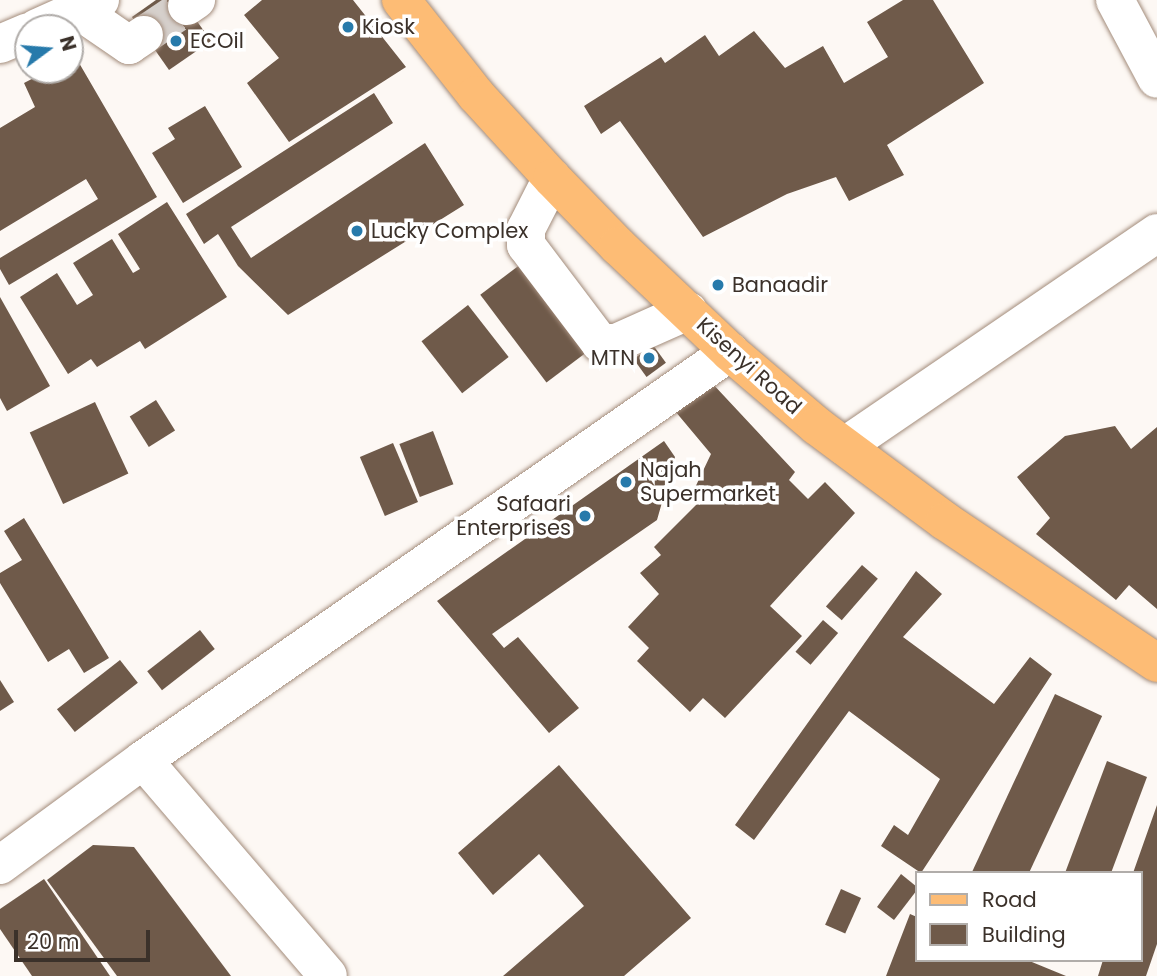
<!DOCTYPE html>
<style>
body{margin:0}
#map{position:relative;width:1157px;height:976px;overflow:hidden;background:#fdf8f4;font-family:Poppins,sans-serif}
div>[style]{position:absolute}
.building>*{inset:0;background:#6f5a4a;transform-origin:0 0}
.minor-tunnel>*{height:38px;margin-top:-19px;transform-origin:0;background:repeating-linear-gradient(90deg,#d6d0cc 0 38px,transparent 0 57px)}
.roads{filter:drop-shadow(0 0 2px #a38c7b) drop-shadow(0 0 2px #a38c7b)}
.minor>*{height:38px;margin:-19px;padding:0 19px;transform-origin:19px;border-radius:19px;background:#fff}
.major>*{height:38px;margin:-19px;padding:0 19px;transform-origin:19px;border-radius:19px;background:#fdbc75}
.dots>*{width:19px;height:19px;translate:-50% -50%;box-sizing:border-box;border:4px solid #fff;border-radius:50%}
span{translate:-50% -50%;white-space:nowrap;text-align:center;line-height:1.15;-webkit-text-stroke:7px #fff;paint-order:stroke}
.poi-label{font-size:21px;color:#3b312a}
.left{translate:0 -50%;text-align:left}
.right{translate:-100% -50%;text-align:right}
.street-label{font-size:21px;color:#3b312a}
.legend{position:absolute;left:915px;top:871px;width:228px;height:91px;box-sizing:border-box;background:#fff;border:2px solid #b1adaa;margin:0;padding:9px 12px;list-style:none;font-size:21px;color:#3b312a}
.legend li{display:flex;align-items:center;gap:14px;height:35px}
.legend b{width:35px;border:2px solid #b1adaa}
.north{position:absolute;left:14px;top:14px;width:70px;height:70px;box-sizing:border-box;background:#fff;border:2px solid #b1adaa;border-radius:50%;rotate:74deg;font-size:19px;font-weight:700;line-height:28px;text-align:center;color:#3b312a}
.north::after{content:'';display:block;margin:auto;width:24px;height:32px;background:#277aab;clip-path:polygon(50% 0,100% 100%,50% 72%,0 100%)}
.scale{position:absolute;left:14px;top:930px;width:136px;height:32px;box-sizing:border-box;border:4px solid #3b312a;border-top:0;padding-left:9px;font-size:21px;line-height:24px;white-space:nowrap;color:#3b312a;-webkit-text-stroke:5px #fff;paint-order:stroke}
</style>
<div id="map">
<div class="building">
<i style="clip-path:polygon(156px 0,182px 0,211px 41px,169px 70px,132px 17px)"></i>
<i style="clip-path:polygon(262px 0,353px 0,406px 67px,289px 142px,247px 83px,279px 58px,244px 15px)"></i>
<i style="clip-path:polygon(903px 0,933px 0,984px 83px,887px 145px,904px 175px,849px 201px,836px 177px,787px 194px,703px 237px,620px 121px,601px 134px,584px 106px,661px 57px,665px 63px,705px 35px,719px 56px,754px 31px,785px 68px,823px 46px,844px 83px,888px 57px,867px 22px)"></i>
<i style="clip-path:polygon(75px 56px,157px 197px,9px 285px,0 269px,0 258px,98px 199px,86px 179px,0 231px,0 128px,35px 107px,24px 83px,49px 70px,70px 70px,70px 59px)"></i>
<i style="clip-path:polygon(374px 93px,393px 123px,231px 227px,251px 258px,425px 143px,464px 205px,288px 315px,238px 266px,218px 234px,204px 244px,186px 214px)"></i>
<i style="clip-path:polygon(205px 106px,242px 167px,183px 203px,152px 153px,175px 139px,168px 128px)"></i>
<i style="clip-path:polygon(167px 202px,227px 297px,145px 349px,140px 341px,97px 367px,91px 359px,68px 374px,20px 297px,57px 273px,77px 305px,93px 295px,73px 263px,112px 239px,133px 273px,140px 269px,118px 234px)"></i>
<i style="left:525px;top:261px;width:110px;height:56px;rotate:53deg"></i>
<i style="clip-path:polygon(0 297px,50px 386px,7px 411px,0 398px)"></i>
<i style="left:468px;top:305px;width:66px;height:59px;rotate:52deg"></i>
<i style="left:653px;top:345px;width:22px;height:24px;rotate:54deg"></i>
<i style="clip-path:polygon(711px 382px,795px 472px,789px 480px,808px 499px,825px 482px,855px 513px,770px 606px,802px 636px,725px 718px,703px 698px,690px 712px,637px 661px,649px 648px,628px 627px,659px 594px,640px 573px,661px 555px,654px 547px,699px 502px,692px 494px,711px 454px,675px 411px)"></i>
<i style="left:156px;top:400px;width:36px;height:31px;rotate:58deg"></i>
<i style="left:95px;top:402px;width:79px;height:72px;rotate:65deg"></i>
<i style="clip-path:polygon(1115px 426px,1131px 449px,1157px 427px,1157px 609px,1129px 585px,1116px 600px,1036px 534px,1050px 518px,1017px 477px,1065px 436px)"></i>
<i style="left:433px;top:431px;width:57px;height:36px;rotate:69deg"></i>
<i style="clip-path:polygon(664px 441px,675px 457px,657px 520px,492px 634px,504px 648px,518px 637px,579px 708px,549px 733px,437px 601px)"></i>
<i style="left:393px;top:443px;width:64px;height:36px;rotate:67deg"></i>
<i style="clip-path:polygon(24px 518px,109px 658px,84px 673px,69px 649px,48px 662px,0 583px,0 573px,22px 560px,4px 531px)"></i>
<i style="left:862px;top:565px;width:21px;height:55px;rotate:41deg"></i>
<i style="clip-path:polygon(916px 571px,942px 594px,903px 637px,994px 704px,1030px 657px,1052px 674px,921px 873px,881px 846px,894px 825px,908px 835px,940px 779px,849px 711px,754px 840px,735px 825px)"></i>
<i style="left:823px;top:620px;width:20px;height:42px;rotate:41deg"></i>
<i style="left:200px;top:630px;width:24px;height:67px;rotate:52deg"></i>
<i style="left:120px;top:660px;width:29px;height:80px;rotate:52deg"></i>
<i style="clip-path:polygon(0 680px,14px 702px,0 711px)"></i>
<i style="left:1055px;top:694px;width:52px;height:198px;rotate:25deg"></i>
<i style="clip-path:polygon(1107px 761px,1147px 777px,1111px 873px,1065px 873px)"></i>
<i style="clip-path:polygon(559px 765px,691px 918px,624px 976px,503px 976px,584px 906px,539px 854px,493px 895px,458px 853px)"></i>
<i style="clip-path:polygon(1157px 805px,1157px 944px,1146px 976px,1098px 976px,1103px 960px,1141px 960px,1141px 873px,1133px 873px)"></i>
<i style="clip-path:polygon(93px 845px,134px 847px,231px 976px,117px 976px,47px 880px)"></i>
<i style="clip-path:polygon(901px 874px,917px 887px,917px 890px,894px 920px,877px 907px)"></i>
<i style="clip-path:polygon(44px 879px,110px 976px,32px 976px,0 929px,0 909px)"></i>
<i style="left:841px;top:889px;width:22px;height:39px;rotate:24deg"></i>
<i style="clip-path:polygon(910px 914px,917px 917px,917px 960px,1027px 960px,1066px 976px,886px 976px)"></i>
</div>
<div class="minor-tunnel">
<i style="left:144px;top:35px;width:52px;rotate:-34deg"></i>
</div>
<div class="roads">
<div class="minor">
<i style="left:1115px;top:0;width:89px;rotate:62deg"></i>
<i style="left:187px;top:6px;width:11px;rotate:-34deg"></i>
<i style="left:78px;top:10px;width:62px;rotate:34.5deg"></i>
<i style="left:129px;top:45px;width:18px;rotate:-34deg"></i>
<i style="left:37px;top:28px;width:69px;rotate:-24deg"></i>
<i style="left:0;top:44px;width:30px;rotate:-23deg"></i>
<i style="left:552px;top:178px;width:57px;rotate:117deg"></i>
<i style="left:526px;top:229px;width:16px;rotate:90deg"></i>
<i style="left:526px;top:245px;width:123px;rotate:52.9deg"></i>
<i style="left:600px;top:343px;width:16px"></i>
<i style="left:616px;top:343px;width:79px;rotate:-24deg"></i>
<i style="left:845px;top:446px;width:378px;rotate:-34.3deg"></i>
<i style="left:143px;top:760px;width:284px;rotate:49.4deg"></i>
<i style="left:0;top:865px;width:177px;rotate:-36.3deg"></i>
<i style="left:143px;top:760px;width:715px;rotate:-34.8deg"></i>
</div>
<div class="major">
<i style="left:401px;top:0;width:121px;rotate:51.7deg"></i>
<i style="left:476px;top:95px;width:113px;rotate:47.5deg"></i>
<i style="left:552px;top:178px;width:95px;rotate:45.9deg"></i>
<i style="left:618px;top:246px;width:154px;rotate:43.4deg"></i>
<i style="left:730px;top:352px;width:114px;rotate:40.4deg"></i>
<i style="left:817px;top:426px;width:159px;rotate:36.6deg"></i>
<i style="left:945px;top:521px;width:255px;rotate:33.8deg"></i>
</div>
</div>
<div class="dots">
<i style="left:348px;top:27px;background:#277aab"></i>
<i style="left:176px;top:41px;background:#277aab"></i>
<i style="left:357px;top:231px;background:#277aab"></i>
<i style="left:718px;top:285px;background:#277aab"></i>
<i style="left:649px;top:358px;background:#277aab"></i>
<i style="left:626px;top:482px;background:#277aab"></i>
<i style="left:585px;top:516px;background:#277aab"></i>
</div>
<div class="poi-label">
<span class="left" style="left:362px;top:27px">Kiosk</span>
<span class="left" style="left:190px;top:41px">ECOil</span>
<span class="left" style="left:371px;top:231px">Lucky Complex</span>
<span class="left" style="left:732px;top:285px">Banaadir</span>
<span class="right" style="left:635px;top:358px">MTN</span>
<span class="left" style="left:640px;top:482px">Najah<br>Supermarket</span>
<span class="right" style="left:571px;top:516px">Safaari<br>Enterprises</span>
</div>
<div class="street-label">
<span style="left:749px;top:366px;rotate:42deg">Kisenyi Road</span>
</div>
<ul class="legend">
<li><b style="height:9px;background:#fdbc75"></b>Road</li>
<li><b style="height:19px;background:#6f5a4a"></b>Building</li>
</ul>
<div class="north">N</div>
<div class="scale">20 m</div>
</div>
